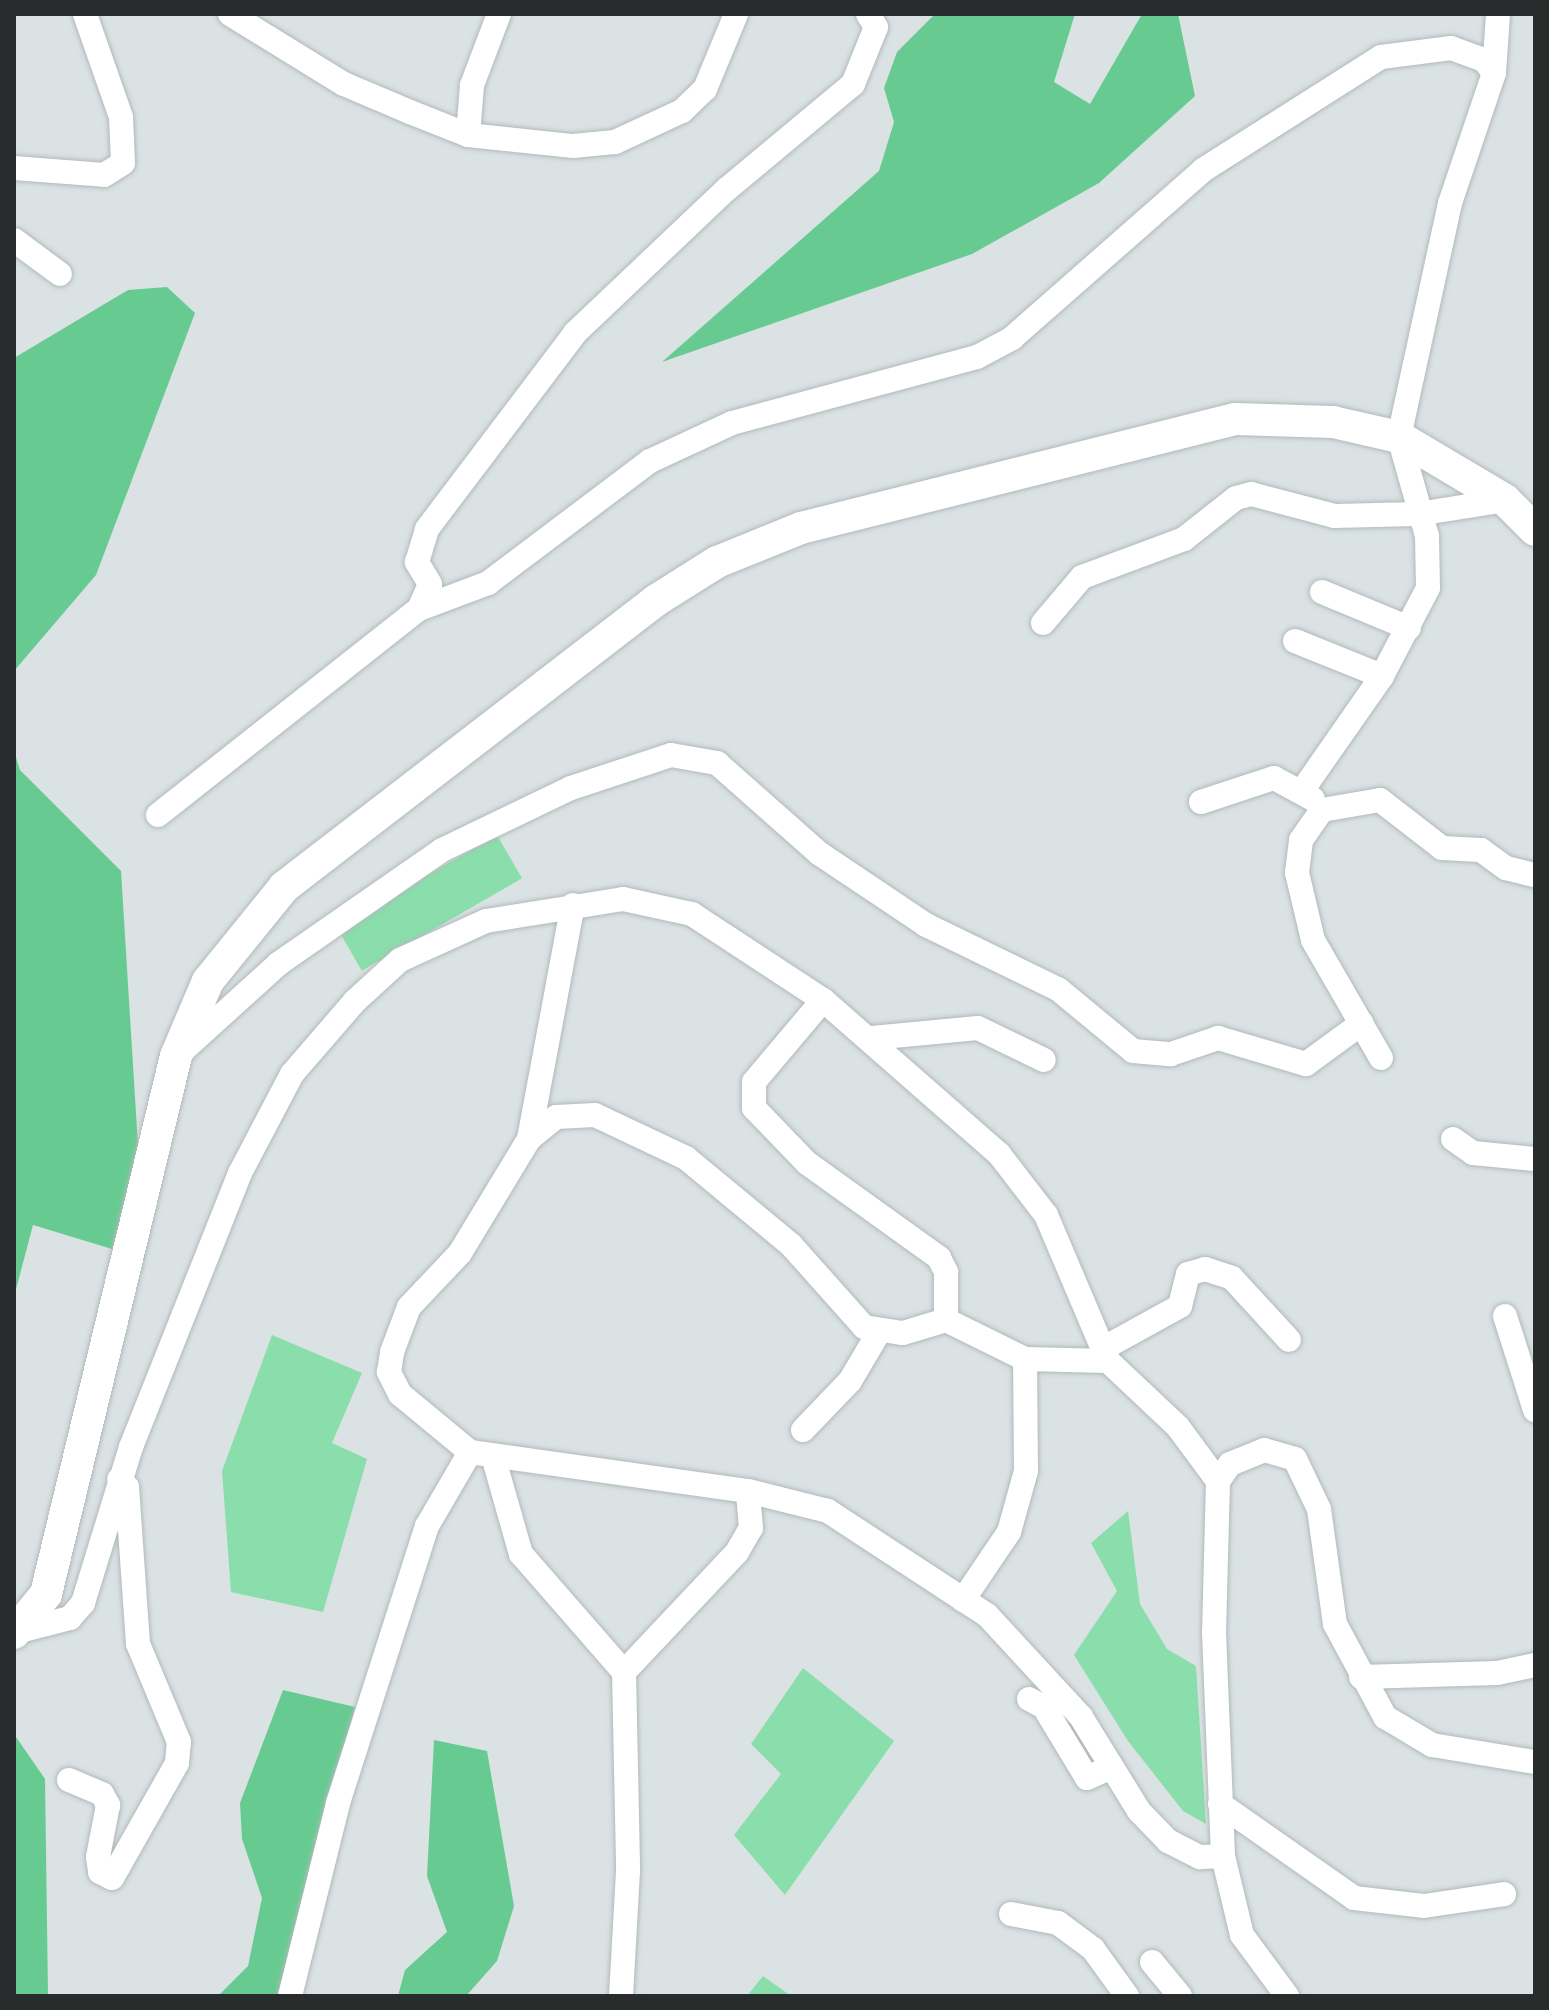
<!DOCTYPE html>
<style>
body{margin:0}
#map{position:relative;width:1549px;height:2010px;overflow:hidden;background:#dae2e4;font-family:Jost,sans-serif}
div>[style]{position:absolute}
.green>*{inset:0;background:#8adeab;transform-origin:0 0}
.forest>*{inset:0;background:#67cb91}
.roads{filter:drop-shadow(0 0 2px #b1b9bb) drop-shadow(0 0 2px #b1b9bb)}
.minor>*{height:24px;margin:-12px;padding:0 12px;transform-origin:12px;border-radius:12px;background:#fff}
.tertiary>*{height:32px;margin:-16px;padding:0 16px;transform-origin:16px;border-radius:16px;background:#fff}
span{translate:-50% -50%;white-space:nowrap;text-align:center;line-height:1.15;-webkit-text-stroke:7px #fff;paint-order:stroke}
.frame{position:absolute;inset:0;border:16px solid #292c2c;pointer-events:none}
</style>
<div id="map">
<div class="green">
<i style="left:497px;top:835px;width:50px;height:185px;rotate:60deg"></i>
<i style="clip-path:polygon(272px 1335px,362px 1373px,332px 1443px,367px 1459px,323px 1612px,231px 1592px,222px 1471px)"></i>
<i style="clip-path:polygon(1128px 1511px,1140px 1604px,1167px 1649px,1196px 1666px,1206px 1824px,1183px 1811px,1128px 1741px,1074px 1655px,1117px 1591px,1091px 1543px)"></i>
<i style="clip-path:polygon(803px 1668px,894px 1741px,785px 1895px,734px 1835px,781px 1774px,751px 1744px)"></i>
<i style="clip-path:polygon(763px 1976px,791px 1996px,747px 1996px)"></i>
</div>
<div class="forest">
<i style="clip-path:polygon(935px 14px,1075px 14px,1054px 82px,1090px 104px,1142px 14px,1178px 14px,1195px 96px,1099px 183px,972px 254px,662px 362px,879px 171px,894px 122px,884px 88px,897px 52px)"></i>
<i style="clip-path:polygon(167px 287px,195px 313px,96px 575px,14px 671px,14px 358px,128px 290px)"></i>
<i style="clip-path:polygon(14px 751px,20px 770px,121px 871px,145px 1259px,33px 1225px,14px 1297px)"></i>
<i style="clip-path:polygon(283px 1690px,355px 1707px,282px 1996px,218px 1996px,248px 1966px,262px 1898px,242px 1839px,240px 1803px)"></i>
<i style="clip-path:polygon(14px 1734px,45px 1779px,48px 1996px,14px 1996px)"></i>
<i style="clip-path:polygon(434px 1740px,487px 1751px,514px 1906px,497px 1961px,466px 1996px,398px 1996px,405px 1970px,447px 1932px,427px 1876px)"></i>
</div>
<div class="roads">
<div class="minor">
<i style="left:230px;top:14px;width:134px;rotate:31.6deg"></i>
<i style="left:344px;top:84px;width:72px;rotate:23deg"></i>
<i style="left:410px;top:112px;width:62px;rotate:21.6deg"></i>
<i style="left:468px;top:135px;width:106px;rotate:6deg"></i>
<i style="left:573px;top:146px;width:42px;rotate:-5.4deg"></i>
<i style="left:615px;top:142px;width:74px;rotate:-24.8deg"></i>
<i style="left:682px;top:111px;width:32px;rotate:-44deg"></i>
<i style="left:705px;top:89px;width:81px;rotate:-67.5deg"></i>
<i style="left:468px;top:135px;width:50px;rotate:-85.4deg"></i>
<i style="left:472px;top:85px;width:76px;rotate:-69.2deg"></i>
<i style="left:14px;top:168px;width:90px;rotate:4.4deg"></i>
<i style="left:104px;top:175px;width:22px;rotate:-32deg"></i>
<i style="left:123px;top:163px;width:46px;rotate:-92.5deg"></i>
<i style="left:121px;top:117px;width:109px;rotate:-109.3deg"></i>
<i style="left:14px;top:240px;width:57px;rotate:36.5deg"></i>
<i style="left:1322px;top:592px;width:94px;rotate:22.5deg"></i>
<i style="left:419px;top:609px;width:27px;rotate:-66deg"></i>
<i style="left:430px;top:584px;width:26px;rotate:-121deg"></i>
<i style="left:417px;top:562px;width:34px;rotate:-73deg"></i>
<i style="left:427px;top:529px;width:246px;rotate:-52.9deg"></i>
<i style="left:575px;top:333px;width:209px;rotate:-43.5deg"></i>
<i style="left:727px;top:189px;width:164px;rotate:-39.8deg"></i>
<i style="left:853px;top:84px;width:61px;rotate:-68deg"></i>
<i style="left:876px;top:27px;width:15px;rotate:-122deg"></i>
<i style="left:1043px;top:623px;width:60px;rotate:-49.7deg"></i>
<i style="left:1082px;top:577px;width:109px;rotate:-20.4deg"></i>
<i style="left:1184px;top:539px;width:66px;rotate:-38.3deg"></i>
<i style="left:1236px;top:498px;width:16px;rotate:-15deg"></i>
<i style="left:1251px;top:494px;width:86px;rotate:14.8deg"></i>
<i style="left:1334px;top:516px;width:84px;rotate:-1.4deg"></i>
<i style="left:1418px;top:514px;width:88px;rotate:-9.1deg"></i>
<i style="left:1295px;top:641px;width:94px;rotate:21.9deg"></i>
<i style="left:1304px;top:788px;width:136px;rotate:-55.1deg"></i>
<i style="left:1382px;top:676px;width:99px;rotate:-62.4deg"></i>
<i style="left:1428px;top:588px;width:52px;rotate:-91.1deg"></i>
<i style="left:1427px;top:536px;width:103px;rotate:-105.8deg"></i>
<i style="left:1399px;top:437px;width:239px;rotate:-77.7deg"></i>
<i style="left:1450px;top:203px;width:137px;rotate:-71.3deg"></i>
<i style="left:1494px;top:73px;width:59px;rotate:-86.1deg"></i>
<i style="left:1201px;top:802px;width:77px;rotate:-18.2deg"></i>
<i style="left:1274px;top:778px;width:44px;rotate:28.3deg"></i>
<i style="left:158px;top:815px;width:333px;rotate:-38.3deg"></i>
<i style="left:419px;top:609px;width:74px;rotate:-20.6deg"></i>
<i style="left:488px;top:583px;width:203px;rotate:-37deg"></i>
<i style="left:650px;top:461px;width:90px;rotate:-24.9deg"></i>
<i style="left:732px;top:423px;width:254px;rotate:-15.1deg"></i>
<i style="left:977px;top:357px;width:40px;rotate:-28deg"></i>
<i style="left:1012px;top:338px;width:254px;rotate:-41.3deg"></i>
<i style="left:1203px;top:170px;width:211px;rotate:-32.4deg"></i>
<i style="left:1381px;top:57px;width:71px;rotate:-7.3deg"></i>
<i style="left:1451px;top:48px;width:35px;rotate:20deg"></i>
<i style="left:1484px;top:60px;width:16px;rotate:52deg"></i>
<i style="left:823px;top:1000px;width:107px;rotate:130.1deg"></i>
<i style="left:754px;top:1082px;width:26px;rotate:90deg"></i>
<i style="left:754px;top:1108px;width:76px;rotate:46.1deg"></i>
<i style="left:807px;top:1163px;width:163px;rotate:35.7deg"></i>
<i style="left:939px;top:1258px;width:16px;rotate:63deg"></i>
<i style="left:946px;top:1272px;width:48px;rotate:90deg"></i>
<i style="left:946px;top:1320px;width:88px;rotate:26.3deg"></i>
<i style="left:1025px;top:1359px;width:83px;rotate:1.4deg"></i>
<i style="left:872px;top:1038px;width:106px;rotate:-5.4deg"></i>
<i style="left:978px;top:1028px;width:73px;rotate:25.9deg"></i>
<i style="left:180px;top:1053px;width:132px;rotate:-42.2deg"></i>
<i style="left:278px;top:964px;width:200px;rotate:-34.8deg"></i>
<i style="left:442px;top:850px;width:143px;rotate:-25.7deg"></i>
<i style="left:571px;top:788px;width:105px;rotate:-18.3deg"></i>
<i style="left:671px;top:755px;width:47px;rotate:9.9deg"></i>
<i style="left:717px;top:763px;width:137px;rotate:41.5deg"></i>
<i style="left:820px;top:854px;width:128px;rotate:33.8deg"></i>
<i style="left:926px;top:925px;width:147px;rotate:25.9deg"></i>
<i style="left:1058px;top:989px;width:97px;rotate:39.6deg"></i>
<i style="left:1133px;top:1051px;width:38px;rotate:5deg"></i>
<i style="left:1171px;top:1054px;width:50px;rotate:-18.8deg"></i>
<i style="left:1218px;top:1038px;width:92px;rotate:16.5deg"></i>
<i style="left:1306px;top:1064px;width:69px;rotate:-36.2deg"></i>
<i style="left:1381px;top:1058px;width:136px;rotate:-120deg"></i>
<i style="left:1313px;top:940px;width:69px;rotate:-103.4deg"></i>
<i style="left:1297px;top:873px;width:33px;rotate:-83deg"></i>
<i style="left:1301px;top:840px;width:37px;rotate:-55deg"></i>
<i style="left:1322px;top:810px;width:59px;rotate:-9.8deg"></i>
<i style="left:1380px;top:800px;width:78px;rotate:37.7deg"></i>
<i style="left:1442px;top:848px;width:39px;rotate:3deg"></i>
<i style="left:1481px;top:850px;width:31px;rotate:36deg"></i>
<i style="left:1506px;top:868px;width:30px;rotate:14deg"></i>
<i style="left:529px;top:1139px;width:238px;rotate:-79.4deg"></i>
<i style="left:1453px;top:1139px;width:24px;rotate:35deg"></i>
<i style="left:1473px;top:1153px;width:62px;rotate:5.5deg"></i>
<i style="left:1505px;top:1316px;width:99px;rotate:72.3deg"></i>
<i style="left:1104px;top:1348px;width:87px;rotate:-28.9deg"></i>
<i style="left:1180px;top:1306px;width:33px;rotate:-76deg"></i>
<i style="left:1188px;top:1274px;width:18px;rotate:-16deg"></i>
<i style="left:1205px;top:1269px;width:28px;rotate:18deg"></i>
<i style="left:1232px;top:1278px;width:84px;rotate:47.4deg"></i>
<i style="left:803px;top:1430px;width:68px;rotate:-46.2deg"></i>
<i style="left:850px;top:1381px;width:57px;rotate:-59.4deg"></i>
<i style="left:470px;top:1452px;width:91px;rotate:-140.4deg"></i>
<i style="left:400px;top:1394px;width:25px;rotate:-117deg"></i>
<i style="left:389px;top:1372px;width:20px;rotate:-81deg"></i>
<i style="left:392px;top:1352px;width:48px;rotate:-69.3deg"></i>
<i style="left:409px;top:1307px;width:74px;rotate:-46.6deg"></i>
<i style="left:460px;top:1253px;width:133px;rotate:-58.8deg"></i>
<i style="left:529px;top:1139px;width:35px;rotate:-39deg"></i>
<i style="left:556px;top:1117px;width:39px;rotate:-3deg"></i>
<i style="left:595px;top:1115px;width:101px;rotate:25.3deg"></i>
<i style="left:686px;top:1158px;width:136px;rotate:39.6deg"></i>
<i style="left:791px;top:1245px;width:110px;rotate:48.3deg"></i>
<i style="left:864px;top:1327px;width:39px;rotate:9deg"></i>
<i style="left:903px;top:1333px;width:45px;rotate:-16.8deg"></i>
<i style="left:493px;top:1456px;width:102px;rotate:74.1deg"></i>
<i style="left:521px;top:1554px;width:157px;rotate:48.9deg"></i>
<i style="left:624px;top:1672px;width:199px;rotate:88.8deg"></i>
<i style="left:628px;top:1871px;width:125px;rotate:93.2deg"></i>
<i style="left:1218px;top:1481px;width:21px;rotate:-55deg"></i>
<i style="left:1230px;top:1464px;width:37px;rotate:-22deg"></i>
<i style="left:1264px;top:1450px;width:32px;rotate:16deg"></i>
<i style="left:1295px;top:1459px;width:55px;rotate:64.4deg"></i>
<i style="left:1319px;top:1509px;width:116px;rotate:82.1deg"></i>
<i style="left:1335px;top:1624px;width:106px;rotate:61.7deg"></i>
<i style="left:1385px;top:1717px;width:55px;rotate:30.8deg"></i>
<i style="left:1432px;top:1745px;width:104px;rotate:9.4deg"></i>
<i style="left:963px;top:1600px;width:82px;rotate:-55.9deg"></i>
<i style="left:1009px;top:1532px;width:63px;rotate:-74.4deg"></i>
<i style="left:1026px;top:1471px;width:112px;rotate:-90.5deg"></i>
<i style="left:19px;top:1631px;width:53px;rotate:-14.3deg"></i>
<i style="left:70px;top:1618px;width:20px;rotate:-49deg"></i>
<i style="left:83px;top:1603px;width:163px;rotate:-72.9deg"></i>
<i style="left:131px;top:1447px;width:295px;rotate:-68.3deg"></i>
<i style="left:240px;top:1173px;width:112px;rotate:-62.3deg"></i>
<i style="left:292px;top:1074px;width:96px;rotate:-49.2deg"></i>
<i style="left:355px;top:1001px;width:61px;rotate:-42.3deg"></i>
<i style="left:400px;top:960px;width:94px;rotate:-24.4deg"></i>
<i style="left:486px;top:921px;width:139px;rotate:-9.1deg"></i>
<i style="left:623px;top:899px;width:71px;rotate:12.3deg"></i>
<i style="left:692px;top:914px;width:157px;rotate:33.3deg"></i>
<i style="left:823px;top:1000px;width:234px;rotate:41.2deg"></i>
<i style="left:999px;top:1154px;width:77px;rotate:52.4deg"></i>
<i style="left:1046px;top:1215px;width:159px;rotate:67deg"></i>
<i style="left:1108px;top:1361px;width:96px;rotate:43.3deg"></i>
<i style="left:1178px;top:1427px;width:67px;rotate:53.5deg"></i>
<i style="left:1218px;top:1481px;width:151px;rotate:91.5deg"></i>
<i style="left:1214px;top:1632px;width:224px;rotate:87.7deg"></i>
<i style="left:1223px;top:1856px;width:81px;rotate:76.5deg"></i>
<i style="left:1242px;top:1935px;width:76px;rotate:53.6deg"></i>
<i style="left:624px;top:1672px;width:165px;rotate:-46.7deg"></i>
<i style="left:737px;top:1552px;width:28px;rotate:-60deg"></i>
<i style="left:751px;top:1528px;width:37px;rotate:-95deg"></i>
<i style="left:1361px;top:1677px;width:136px;rotate:-1.7deg"></i>
<i style="left:1497px;top:1673px;width:39px;rotate:-12deg"></i>
<i style="left:1029px;top:1699px;width:17px;rotate:28deg"></i>
<i style="left:1044px;top:1707px;width:83px;rotate:58.8deg"></i>
<i style="left:1087px;top:1778px;width:27px;rotate:-24deg"></i>
<i style="left:69px;top:1780px;width:36px;rotate:23deg"></i>
<i style="left:102px;top:1794px;width:13px;rotate:61deg"></i>
<i style="left:108px;top:1805px;width:53px;rotate:100.9deg"></i>
<i style="left:98px;top:1857px;width:15px;rotate:82deg"></i>
<i style="left:100px;top:1872px;width:13px;rotate:27deg"></i>
<i style="left:112px;top:1878px;width:132px;rotate:-60.5deg"></i>
<i style="left:177px;top:1763px;width:21px;rotate:-85deg"></i>
<i style="left:179px;top:1742px;width:106px;rotate:-112.7deg"></i>
<i style="left:138px;top:1644px;width:157px;rotate:-94deg"></i>
<i style="left:127px;top:1487px;width:11px;rotate:-135deg"></i>
<i style="left:1220px;top:1804px;width:164px;rotate:35deg"></i>
<i style="left:1354px;top:1898px;width:70px;rotate:6.5deg"></i>
<i style="left:1424px;top:1906px;width:81px;rotate:-8.5deg"></i>
<i style="left:1011px;top:1914px;width:48px;rotate:10.8deg"></i>
<i style="left:1058px;top:1923px;width:44px;rotate:36.6deg"></i>
<i style="left:1093px;top:1949px;width:58px;rotate:54.1deg"></i>
<i style="left:1152px;top:1962px;width:44px;rotate:50.5deg"></i>
<i style="left:290px;top:1996px;width:199px;rotate:-76deg"></i>
<i style="left:338px;top:1803px;width:291px;rotate:-72.2deg"></i>
<i style="left:427px;top:1526px;width:86px;rotate:-59.8deg"></i>
<i style="left:470px;top:1452px;width:281px;rotate:8deg"></i>
<i style="left:748px;top:1491px;width:82px;rotate:14deg"></i>
<i style="left:828px;top:1511px;width:190px;rotate:33.2deg"></i>
<i style="left:987px;top:1615px;width:139px;rotate:47.3deg"></i>
<i style="left:1081px;top:1717px;width:110px;rotate:58.3deg"></i>
<i style="left:1139px;top:1811px;width:42px;rotate:46deg"></i>
<i style="left:1168px;top:1841px;width:36px;rotate:27deg"></i>
<i style="left:1200px;top:1857px;width:23px;rotate:-2deg"></i>
</div>
<div class="tertiary">
<i style="left:14px;top:1633px;width:50px;rotate:-50.6deg"></i>
<i style="left:46px;top:1594px;width:553px;rotate:-76.42deg"></i>
<i style="left:176px;top:1056px;width:82px;rotate:-66.9deg"></i>
<i style="left:208px;top:981px;width:121px;rotate:-51deg"></i>
<i style="left:284px;top:887px;width:468px;rotate:-37.6deg"></i>
<i style="left:655px;top:601px;width:73px;rotate:-32.2deg"></i>
<i style="left:717px;top:562px;width:91px;rotate:-22deg"></i>
<i style="left:801px;top:528px;width:448px;rotate:-14.1deg"></i>
<i style="left:1236px;top:419px;width:97px;rotate:1.8deg"></i>
<i style="left:1333px;top:422px;width:68px;rotate:12.8deg"></i>
<i style="left:1399px;top:437px;width:123px;rotate:30.7deg"></i>
<i style="left:1505px;top:500px;width:42px;rotate:45deg"></i>
</div>
</div>
<div class="frame"></div>
</div>
